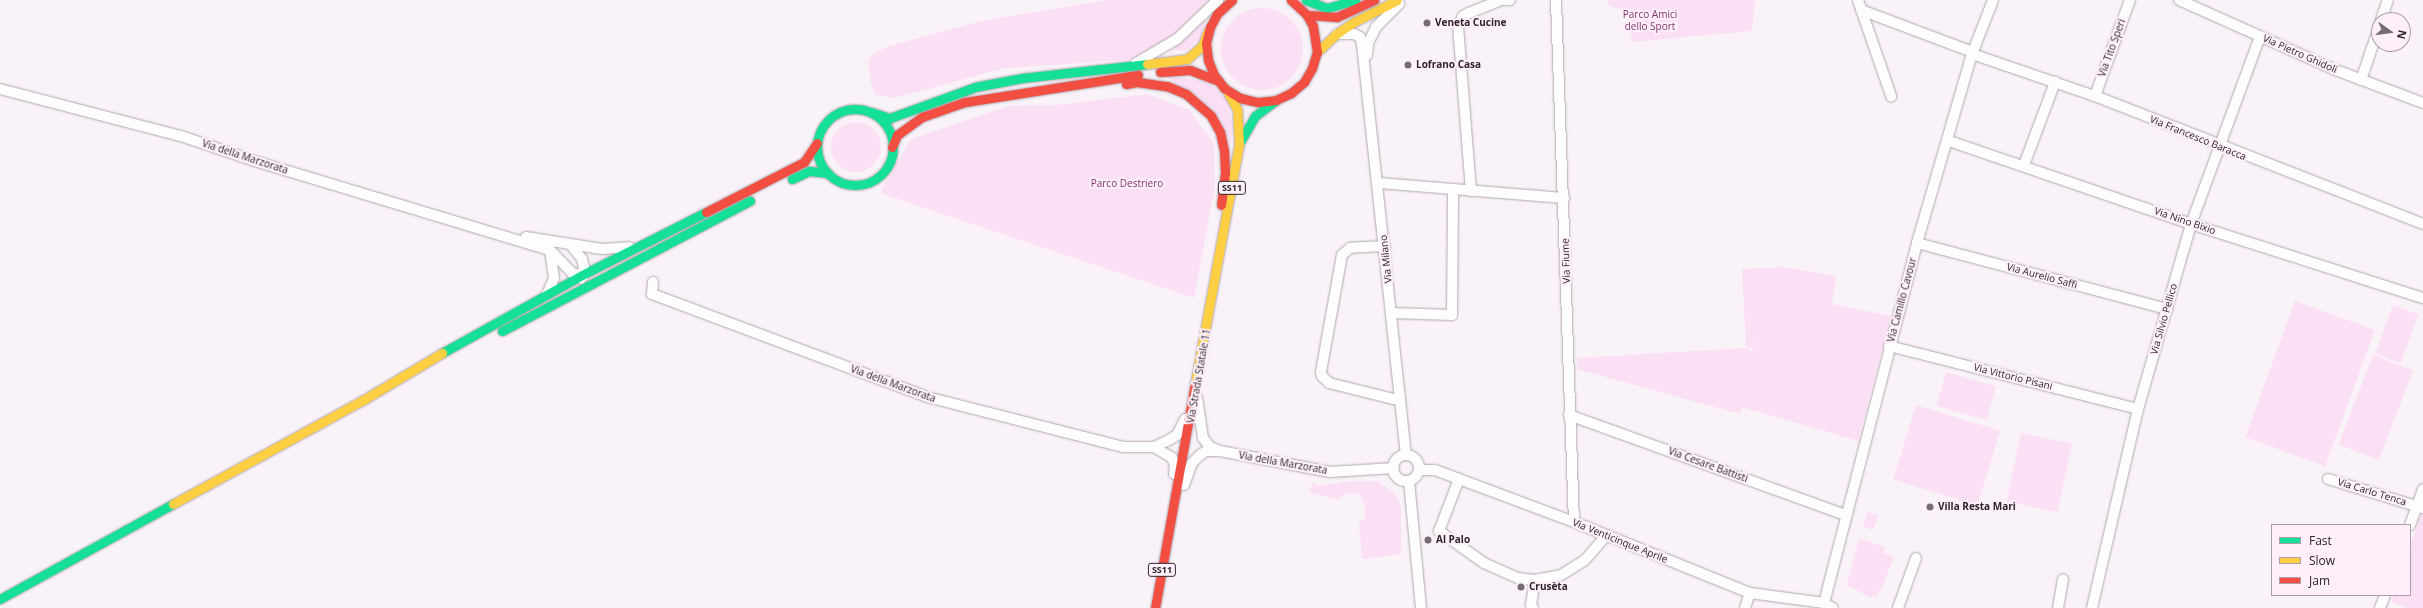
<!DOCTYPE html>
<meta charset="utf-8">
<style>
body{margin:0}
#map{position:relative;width:2423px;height:608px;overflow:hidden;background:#faf2f9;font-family:"Open Sans",sans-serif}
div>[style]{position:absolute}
.green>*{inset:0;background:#fbdff4;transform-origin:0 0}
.round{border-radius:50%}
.roads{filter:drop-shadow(0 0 1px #b0a8ae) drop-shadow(0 0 1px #b0a8ae)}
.street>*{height:10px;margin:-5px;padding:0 5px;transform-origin:5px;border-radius:5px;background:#fefdfe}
.street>.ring{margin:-5px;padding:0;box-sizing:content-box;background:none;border:10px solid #fefdfe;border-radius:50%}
.fast>*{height:9px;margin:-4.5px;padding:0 4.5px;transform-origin:4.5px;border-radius:4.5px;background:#16e098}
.fast>.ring{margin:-4.5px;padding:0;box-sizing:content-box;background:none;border:9px solid #16e098;border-radius:50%}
.slow>*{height:9px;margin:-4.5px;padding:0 4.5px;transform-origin:4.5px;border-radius:4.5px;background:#ffcf43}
.jam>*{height:9px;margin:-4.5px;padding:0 4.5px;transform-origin:4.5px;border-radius:4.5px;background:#f24e42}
.dots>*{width:11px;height:11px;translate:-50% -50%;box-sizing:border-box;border:2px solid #feeffa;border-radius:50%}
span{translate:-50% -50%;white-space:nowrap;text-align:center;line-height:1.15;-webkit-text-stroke:4px #feeffa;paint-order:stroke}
.shield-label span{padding:1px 3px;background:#feeffa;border:1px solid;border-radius:3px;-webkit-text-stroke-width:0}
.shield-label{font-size:9px;color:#2e252b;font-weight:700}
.park-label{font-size:10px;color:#803970}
.poi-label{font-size:10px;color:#2e252b;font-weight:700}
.left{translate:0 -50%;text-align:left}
.street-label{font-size:10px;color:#2e252b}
.legend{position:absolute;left:2271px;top:524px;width:140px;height:72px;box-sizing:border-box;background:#feeffa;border:1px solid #ab9ea7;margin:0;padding:5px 7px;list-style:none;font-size:12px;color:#2e252b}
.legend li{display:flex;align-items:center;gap:8px;height:20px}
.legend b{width:20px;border:1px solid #ab9ea7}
.north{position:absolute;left:2371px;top:12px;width:40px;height:40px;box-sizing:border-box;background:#feeffa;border:1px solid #ab9ea7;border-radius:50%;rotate:104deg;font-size:11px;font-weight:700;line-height:16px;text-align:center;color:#2e252b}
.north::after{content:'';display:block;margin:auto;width:14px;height:18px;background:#756d73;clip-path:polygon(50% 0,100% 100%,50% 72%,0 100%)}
</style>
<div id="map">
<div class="green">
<i style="clip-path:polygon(1108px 0,1213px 0,1180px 32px,1143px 54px,1127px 60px,1005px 68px,894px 98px,876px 95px,871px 84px,868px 63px,871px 56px,886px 47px,985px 20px)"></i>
<i style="clip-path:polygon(1607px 0,1755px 0,1752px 31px,1632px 42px,1628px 12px,1608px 5px)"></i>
<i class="round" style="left:1221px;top:8px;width:82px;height:82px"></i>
<i style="clip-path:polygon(1206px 18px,1202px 36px,1187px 50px,1171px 51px)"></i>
<i style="clip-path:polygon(1165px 76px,1199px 80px,1211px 84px,1227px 99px,1233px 127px,1230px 149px,1183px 88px)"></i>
<i style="clip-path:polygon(1148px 94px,1189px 110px,1214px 144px,1215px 186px,1194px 298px,880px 193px,911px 139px,1008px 106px,1056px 105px)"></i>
<i class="round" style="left:831px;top:122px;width:50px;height:50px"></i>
<i style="clip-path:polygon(1784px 267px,1836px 276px,1832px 304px,1891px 316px,1858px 441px,1742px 407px,1740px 414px,1577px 369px,1577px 358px,1745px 348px,1752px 351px,1759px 318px,1752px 348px,1746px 347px,1742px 269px)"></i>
<i style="left:2295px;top:301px;width:85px;height:145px;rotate:20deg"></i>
<i style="left:2393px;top:305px;width:27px;height:52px;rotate:20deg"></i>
<i style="left:2373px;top:355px;width:43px;height:96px;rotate:21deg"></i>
<i style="left:1946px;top:372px;width:52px;height:35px;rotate:16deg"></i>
<i style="left:1916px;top:405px;width:88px;height:78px;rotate:17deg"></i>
<i style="left:2021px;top:433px;width:52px;height:70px;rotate:12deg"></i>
<i style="clip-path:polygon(1353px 481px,1377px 481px,1395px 494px,1401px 506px,1401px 554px,1362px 559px,1359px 522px,1364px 519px,1366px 510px,1361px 496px,1356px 493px,1345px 494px,1338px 500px,1309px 492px,1313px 483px,1319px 486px)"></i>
<i style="clip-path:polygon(1867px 512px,1879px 515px,1873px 530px,1863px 527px)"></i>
<i style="clip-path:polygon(2423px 515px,2423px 608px,2407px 608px,2392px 602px,2394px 595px,2410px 595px,2410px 548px,2420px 516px)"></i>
<i style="clip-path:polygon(1859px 538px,1885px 547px,1884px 553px,1894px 557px,1881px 590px,1879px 590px,1877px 597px,1872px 596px,1871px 598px,1847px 585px)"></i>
</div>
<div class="roads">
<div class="street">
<i style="left:1556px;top:0;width:522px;rotate:88.03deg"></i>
<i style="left:1858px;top:0;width:102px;rotate:71deg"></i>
<i style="left:2179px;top:0;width:169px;rotate:24.1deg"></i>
<i style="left:2333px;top:69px;width:96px;rotate:20.7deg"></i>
<i style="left:1861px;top:10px;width:120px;rotate:20.6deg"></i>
<i style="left:2381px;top:20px;width:21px;rotate:-71deg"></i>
<i style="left:1337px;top:34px;width:17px"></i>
<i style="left:1354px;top:34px;width:7px;rotate:27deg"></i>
<i style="left:1360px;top:37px;width:7px;rotate:74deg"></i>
<i style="left:1362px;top:44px;width:412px;rotate:83.9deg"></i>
<i style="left:1972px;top:54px;width:130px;rotate:18.9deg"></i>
<i style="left:2095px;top:96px;width:352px;rotate:21.3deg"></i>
<i style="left:1367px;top:55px;width:12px;rotate:-85deg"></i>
<i style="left:1368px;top:43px;width:18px;rotate:-63deg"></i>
<i style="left:1376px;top:27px;width:33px;rotate:-45deg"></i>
<i style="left:1136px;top:63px;width:48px;rotate:-30.3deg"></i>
<i style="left:1177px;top:39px;width:57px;rotate:-43.6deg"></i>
<i style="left:2361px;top:80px;width:56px;rotate:-71.2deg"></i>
<i style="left:0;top:89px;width:187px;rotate:14.6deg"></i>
<i style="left:181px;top:136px;width:81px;rotate:18.7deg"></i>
<i style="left:258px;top:162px;width:305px;rotate:16.8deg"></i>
<i style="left:550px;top:250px;width:32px;rotate:46deg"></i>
<i style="left:572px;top:273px;width:12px;rotate:14deg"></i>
<i style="left:2095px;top:96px;width:102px;rotate:-70deg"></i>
<i style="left:1949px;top:141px;width:256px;rotate:18.9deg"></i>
<i style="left:2191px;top:224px;width:244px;rotate:17.7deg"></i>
<i style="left:2024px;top:165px;width:89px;rotate:-69.5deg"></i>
<i style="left:1378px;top:183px;width:187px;rotate:4.6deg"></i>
<i style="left:1471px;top:191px;width:166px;rotate:-94.5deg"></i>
<i style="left:1458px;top:26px;width:11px;rotate:-63deg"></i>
<i style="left:1463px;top:16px;width:7px;rotate:-27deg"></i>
<i style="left:1469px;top:13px;width:35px;rotate:-22deg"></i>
<i style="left:1501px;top:0;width:9px"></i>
<i style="left:526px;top:237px;width:77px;rotate:9deg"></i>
<i style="left:602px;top:249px;width:27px;rotate:-4deg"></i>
<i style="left:1917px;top:243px;width:259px;rotate:14.8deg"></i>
<i style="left:571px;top:245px;width:18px;rotate:52deg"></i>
<i style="left:582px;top:259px;width:8px;rotate:76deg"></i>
<i style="left:584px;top:267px;width:12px;rotate:104deg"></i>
<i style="left:1385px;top:246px;width:35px;rotate:177deg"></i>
<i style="left:1350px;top:248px;width:11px;rotate:139deg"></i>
<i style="left:1342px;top:255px;width:119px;rotate:100.2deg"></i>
<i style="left:1321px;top:372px;width:4px;rotate:76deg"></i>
<i style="left:1322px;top:376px;width:10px;rotate:45deg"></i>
<i style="left:1329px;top:383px;width:66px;rotate:14deg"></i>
<i style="left:1393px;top:399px;width:7px;rotate:-8deg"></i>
<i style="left:653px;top:282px;width:12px;rotate:95deg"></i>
<i style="left:652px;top:294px;width:294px;rotate:20.5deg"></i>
<i style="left:927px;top:397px;width:202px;rotate:14.3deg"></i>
<i style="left:1123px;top:447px;width:31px"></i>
<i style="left:1154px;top:447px;width:17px;rotate:-25deg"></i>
<i style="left:1169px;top:440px;width:9px;rotate:-32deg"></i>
<i style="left:1177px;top:435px;width:18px;rotate:-63deg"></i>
<i style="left:547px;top:294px;width:17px;rotate:-66deg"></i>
<i style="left:554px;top:278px;width:28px;rotate:-98deg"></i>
<i style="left:1391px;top:313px;width:61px;rotate:1.9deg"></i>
<i style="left:1452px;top:315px;width:126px;rotate:-89.5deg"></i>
<i style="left:1889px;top:346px;width:257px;rotate:14.2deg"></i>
<i style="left:1197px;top:398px;width:40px;rotate:81.5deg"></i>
<i style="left:1203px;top:438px;width:11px;rotate:52deg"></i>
<i style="left:1210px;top:447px;width:11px;rotate:22deg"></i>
<i style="left:1220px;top:451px;width:112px;rotate:10.8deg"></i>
<i style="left:1330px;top:472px;width:64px;rotate:-3.6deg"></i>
<i style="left:1569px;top:415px;width:294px;rotate:19.9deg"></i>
<i style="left:1154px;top:447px;width:21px;rotate:31deg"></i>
<i style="left:1172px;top:458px;width:8px;rotate:67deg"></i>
<i style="left:1175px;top:465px;width:9px;rotate:96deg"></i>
<i class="ring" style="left:1393px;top:455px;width:16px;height:16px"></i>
<i style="left:1419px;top:470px;width:16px"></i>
<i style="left:1435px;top:470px;width:148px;rotate:20.5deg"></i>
<i style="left:1574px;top:522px;width:190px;rotate:22deg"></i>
<i style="left:1750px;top:593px;width:75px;rotate:7.7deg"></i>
<i style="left:1824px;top:603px;width:10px;rotate:29deg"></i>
<i style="left:1459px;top:479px;width:56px;rotate:111deg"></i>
<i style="left:1439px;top:531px;width:55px;rotate:35.4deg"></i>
<i style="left:1484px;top:563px;width:37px;rotate:24deg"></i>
<i style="left:1518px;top:578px;width:17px;rotate:7deg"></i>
<i style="left:1535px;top:580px;width:26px;rotate:-11deg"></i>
<i style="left:1561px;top:575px;width:28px;rotate:-32deg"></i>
<i style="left:1585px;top:560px;width:33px;rotate:-49deg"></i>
<i style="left:2328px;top:479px;width:99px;rotate:17deg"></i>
<i style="left:1409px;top:481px;width:128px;rotate:84.6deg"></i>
<i style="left:1184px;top:485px;width:23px;rotate:-70deg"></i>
<i style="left:1192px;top:463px;width:11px;rotate:-45deg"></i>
<i style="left:1200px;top:455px;width:7px;rotate:-34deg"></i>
<i style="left:1206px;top:451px;width:12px"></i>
<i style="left:2410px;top:525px;width:38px;rotate:-70deg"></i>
<i style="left:1824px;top:603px;width:372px;rotate:-75.5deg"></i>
<i style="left:1917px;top:243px;width:197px;rotate:-73.8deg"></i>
<i style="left:1972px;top:54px;width:58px;rotate:-68.7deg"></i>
<i style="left:1533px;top:608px;width:4px;rotate:-124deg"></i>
<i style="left:1531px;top:605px;width:25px;rotate:-81deg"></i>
<i style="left:1745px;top:608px;width:16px;rotate:-72deg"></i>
<i style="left:1898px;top:608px;width:53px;rotate:-70.2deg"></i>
<i style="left:2058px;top:608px;width:29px;rotate:-80deg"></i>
<i style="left:2092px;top:608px;width:204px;rotate:-77deg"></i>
<i style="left:2138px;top:409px;width:192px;rotate:-74deg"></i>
<i style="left:2191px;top:224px;width:200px;rotate:-69.8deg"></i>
<i style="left:2380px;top:608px;width:14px;rotate:-69deg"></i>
</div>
<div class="fast">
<i style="left:1306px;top:0;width:22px;rotate:21deg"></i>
<i style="left:1327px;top:8px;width:29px;rotate:-16deg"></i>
<i class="ring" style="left:817px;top:109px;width:67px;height:67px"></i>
<i style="left:871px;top:112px;width:20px;rotate:18deg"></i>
<i style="left:890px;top:118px;width:90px;rotate:-20deg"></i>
<i style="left:975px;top:87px;width:48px;rotate:-10.8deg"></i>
<i style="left:1022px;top:78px;width:126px;rotate:-6.4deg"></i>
<i style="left:1240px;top:142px;width:30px;rotate:-60deg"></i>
<i style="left:1255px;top:116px;width:26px;rotate:-37deg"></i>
<i style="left:792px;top:179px;width:19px;rotate:-25deg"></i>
<i style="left:809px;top:171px;width:19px;rotate:6deg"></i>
<i style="left:502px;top:331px;width:280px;rotate:-27.7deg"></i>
<i style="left:442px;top:353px;width:160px;rotate:-29.1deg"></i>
<i style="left:582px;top:275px;width:139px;rotate:-26.9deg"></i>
<i style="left:0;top:599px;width:197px;rotate:-28.8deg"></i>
</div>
<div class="slow">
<i style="left:1317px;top:52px;width:26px;rotate:-43deg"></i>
<i style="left:1336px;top:34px;width:22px;rotate:-34deg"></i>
<i style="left:1354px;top:22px;width:48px;rotate:-27.1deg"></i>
<i style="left:1147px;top:64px;width:40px;rotate:-7.1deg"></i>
<i style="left:1187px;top:59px;width:20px;rotate:-41deg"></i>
<i style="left:1202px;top:46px;width:16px;rotate:-68deg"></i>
<i style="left:1195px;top:384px;width:244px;rotate:-79.6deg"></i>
<i style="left:1239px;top:144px;width:35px;rotate:-93deg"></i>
<i style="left:1237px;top:109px;width:23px;rotate:-119deg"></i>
<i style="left:173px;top:504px;width:217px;rotate:-28.7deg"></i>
<i style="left:363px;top:400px;width:92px;rotate:-30.7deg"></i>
</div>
<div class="jam">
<i style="left:1232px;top:0;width:21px;rotate:137deg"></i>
<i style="left:1217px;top:14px;width:15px;rotate:118deg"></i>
<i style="left:1210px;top:27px;width:16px;rotate:104deg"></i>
<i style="left:1206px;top:43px;width:17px;rotate:83deg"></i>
<i style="left:1208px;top:60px;width:16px;rotate:68deg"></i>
<i style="left:1214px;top:75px;width:16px;rotate:52deg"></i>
<i style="left:1224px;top:88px;width:19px;rotate:32deg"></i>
<i style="left:1240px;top:98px;width:18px;rotate:13deg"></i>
<i style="left:1258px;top:102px;width:18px;rotate:-6deg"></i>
<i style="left:1276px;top:100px;width:17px;rotate:-25deg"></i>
<i style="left:1291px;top:93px;width:17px;rotate:-40deg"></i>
<i style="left:1304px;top:82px;width:16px;rotate:-60deg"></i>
<i style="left:1312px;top:68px;width:17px;rotate:-73deg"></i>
<i style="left:1317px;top:52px;width:26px;rotate:-99deg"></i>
<i style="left:1313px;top:26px;width:13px;rotate:-119deg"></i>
<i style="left:1307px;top:15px;width:22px;rotate:-137deg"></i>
<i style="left:1307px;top:15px;width:30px;rotate:4deg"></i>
<i style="left:1337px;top:17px;width:41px;rotate:-24.7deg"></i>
<i style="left:1160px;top:72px;width:30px;rotate:-4deg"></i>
<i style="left:1190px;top:70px;width:31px;rotate:21deg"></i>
<i style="left:1126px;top:84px;width:11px;rotate:-10deg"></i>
<i style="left:1137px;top:82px;width:30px;rotate:8deg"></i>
<i style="left:1167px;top:86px;width:21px;rotate:23deg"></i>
<i style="left:1186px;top:94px;width:33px;rotate:41deg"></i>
<i style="left:1211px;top:116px;width:18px;rotate:61deg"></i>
<i style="left:1220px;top:132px;width:19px;rotate:78deg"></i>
<i style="left:1224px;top:151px;width:22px;rotate:87deg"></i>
<i style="left:1225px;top:173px;width:32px;rotate:97deg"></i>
<i style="left:892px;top:147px;width:13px;rotate:-67deg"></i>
<i style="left:897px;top:135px;width:31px;rotate:-36deg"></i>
<i style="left:922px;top:117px;width:46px;rotate:-19.2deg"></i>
<i style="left:965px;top:102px;width:175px;rotate:-8.9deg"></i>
<i style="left:706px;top:212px;width:110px;rotate:-27deg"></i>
<i style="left:804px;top:162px;width:23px;rotate:-56deg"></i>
<i style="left:1155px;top:608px;width:228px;rotate:-79.9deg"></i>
</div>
</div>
<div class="dots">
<i style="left:1427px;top:23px;background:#756d73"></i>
<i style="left:1408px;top:65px;background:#756d73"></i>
<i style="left:1930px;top:507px;background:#756d73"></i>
<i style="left:1428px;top:540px;background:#756d73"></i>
<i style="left:1521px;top:587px;background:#756d73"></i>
</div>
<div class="shield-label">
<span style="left:1232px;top:188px">SS11</span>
<span style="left:1162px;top:570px">SS11</span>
</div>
<div class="park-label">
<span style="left:1650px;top:20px">Parco Amici<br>dello Sport</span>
<span style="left:1127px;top:184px">Parco Destriero</span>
</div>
<div class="poi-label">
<span class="left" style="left:1435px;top:23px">Veneta Cucine</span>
<span class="left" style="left:1416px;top:65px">Lofrano Casa</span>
<span class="left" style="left:1938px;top:507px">Villa Resta Mari</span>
<span class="left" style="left:1436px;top:540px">Al Palo</span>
<span class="left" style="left:1529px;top:587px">Crusèta</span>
</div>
<div class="street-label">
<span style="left:2112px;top:48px;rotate:-70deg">Via Tito Speri</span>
<span style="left:2300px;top:54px;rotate:24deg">Via Pietro Ghidoli</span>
<span style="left:2198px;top:138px;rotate:22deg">Via Francesco Baracca</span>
<span style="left:245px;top:157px;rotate:18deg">Via della Marzorata</span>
<span style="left:2185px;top:221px;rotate:19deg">Via Nino Bixio</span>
<span style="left:1386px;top:259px;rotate:-96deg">Via Milano</span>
<span style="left:1566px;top:261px;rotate:-92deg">Via Fiume</span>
<span style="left:2042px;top:276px;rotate:15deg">Via Aurelio Saffi</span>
<span style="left:1902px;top:300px;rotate:-75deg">Via Camillo Cavour</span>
<span style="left:2164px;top:319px;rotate:-74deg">Via Silvio Pellico</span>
<span style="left:1199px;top:376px;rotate:-80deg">Via Strada Statale 11</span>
<span style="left:2013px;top:377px;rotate:14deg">Via Vittorio Pisani</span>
<span style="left:893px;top:384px;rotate:20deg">Via della Marzorata</span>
<span style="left:1283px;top:463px;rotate:10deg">Via della Marzorata</span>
<span style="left:1708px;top:465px;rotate:20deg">Via Cesare Battisti</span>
<span style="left:2372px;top:492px;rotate:17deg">Via Carlo Tenca</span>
<span style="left:1620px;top:541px;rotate:22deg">Via Venticinque Aprile</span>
</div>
<ul class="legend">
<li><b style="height:5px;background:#16e098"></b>Fast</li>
<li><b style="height:5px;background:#ffcf43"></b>Slow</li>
<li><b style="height:5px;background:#f24e42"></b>Jam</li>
</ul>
<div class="north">N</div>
</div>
